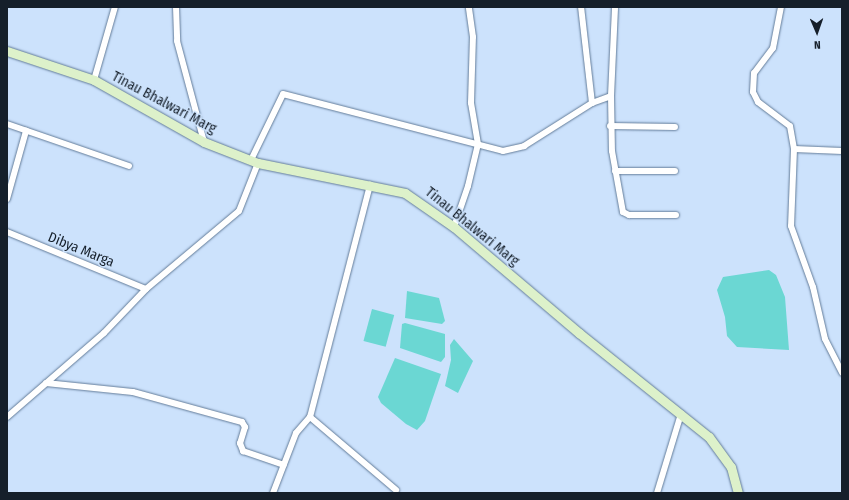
<!DOCTYPE html>
<style>
body{margin:0}
#map{position:relative;width:849px;height:500px;overflow:hidden;background:#cce2fc;font-family:"Fira Sans Condensed",sans-serif}
div>[style]{position:absolute}
.water>*{inset:0;background:#6bd7d3;transform-origin:0 0}
.roads{filter:drop-shadow(0 0 1px #637c99) drop-shadow(0 0 1px #637c99)}
.street>*{height:6px;margin:-3px;padding:0 3px;transform-origin:3px;border-radius:3px;background:#fff}
.secondary>*{height:9px;margin:-4.5px;padding:0 4.5px;transform-origin:4.5px;border-radius:4.5px;background:#ddf1ca}
span{translate:-50% -50%;white-space:nowrap;text-align:center;line-height:1.15;-webkit-text-stroke:3px #cce2fc;paint-order:stroke}
.street-label{font-size:14px;color:#151f2a}
.frame{position:absolute;inset:0;border:8px solid #151f2a;pointer-events:none}
.north{position:absolute;left:797px;top:12px;width:40px;height:40px;-webkit-text-stroke:3px #cce2fc;paint-order:stroke;rotate:178deg;font-size:11px;font-weight:700;line-height:16px;text-align:center;color:#151f2a}
.north::after{content:'';display:block;margin:auto;width:14px;height:18px;background:#151f2a;clip-path:polygon(50% 0,100% 100%,50% 72%,0 100%)}
</style>
<div id="map">
<div class="water">
<i style="clip-path:polygon(769px 270px,776px 275px,785px 297px,789px 350px,737px 347px,727px 336px,725px 317px,717px 290px,723px 277px)"></i>
<i style="clip-path:polygon(407px 291px,439px 298px,445px 321px,442px 324px,405px 318px)"></i>
<i style="left:372px;top:309px;width:23px;height:33px;rotate:15deg"></i>
<i style="clip-path:polygon(405px 323px,445px 334px,445px 357px,441px 362px,400px 348px,402px 324px)"></i>
<i style="clip-path:polygon(454px 339px,473px 361px,458px 393px,445px 386px,451px 360px,450px 345px)"></i>
<i style="clip-path:polygon(395px 358px,441px 374px,425px 421px,417px 430px,406px 424px,381px 403px,378px 397px)"></i>
</div>
<div class="roads">
<div class="street">
<i style="left:176px;top:7px;width:34px;rotate:88deg"></i>
<i style="left:177px;top:41px;width:105px;rotate:75deg"></i>
<i style="left:781px;top:7px;width:42px;rotate:101deg"></i>
<i style="left:773px;top:48px;width:31px;rotate:127deg"></i>
<i style="left:754px;top:73px;width:19px;rotate:93deg"></i>
<i style="left:753px;top:92px;width:11px;rotate:63deg"></i>
<i style="left:758px;top:102px;width:40px;rotate:37deg"></i>
<i style="left:790px;top:126px;width:23px;rotate:80deg"></i>
<i style="left:794px;top:149px;width:77px;rotate:92.2deg"></i>
<i style="left:791px;top:226px;width:65px;rotate:70.2deg"></i>
<i style="left:813px;top:287px;width:53px;rotate:77deg"></i>
<i style="left:825px;top:339px;width:38px;rotate:63deg"></i>
<i style="left:94px;top:80px;width:76px;rotate:-74deg"></i>
<i style="left:611px;top:96px;width:89px;rotate:-87.4deg"></i>
<i style="left:592px;top:103px;width:20px;rotate:-20deg"></i>
<i style="left:611px;top:96px;width:55px;rotate:89deg"></i>
<i style="left:612px;top:151px;width:62px;rotate:79.8deg"></i>
<i style="left:623px;top:212px;width:7px;rotate:27deg"></i>
<i style="left:629px;top:215px;width:47px"></i>
<i style="left:7px;top:124px;width:129px;rotate:19deg"></i>
<i style="left:610px;top:126px;width:65px;rotate:0.9deg"></i>
<i style="left:794px;top:149px;width:48px;rotate:2.4deg"></i>
<i style="left:251px;top:160px;width:73px;rotate:-64.1deg"></i>
<i style="left:283px;top:94px;width:227px;rotate:14.5deg"></i>
<i style="left:503px;top:151px;width:22px;rotate:-13deg"></i>
<i style="left:524px;top:146px;width:80px;rotate:-32.3deg"></i>
<i style="left:592px;top:103px;width:97px;rotate:-96.5deg"></i>
<i style="left:615px;top:171px;width:60px"></i>
<i style="left:7px;top:199px;width:71px;rotate:-74.4deg"></i>
<i style="left:454px;top:227px;width:43px;rotate:-71.1deg"></i>
<i style="left:468px;top:186px;width:43px;rotate:-76.6deg"></i>
<i style="left:478px;top:144px;width:42px;rotate:-99.7deg"></i>
<i style="left:471px;top:103px;width:66px;rotate:-88.3deg"></i>
<i style="left:473px;top:37px;width:30px;rotate:-98deg"></i>
<i style="left:7px;top:232px;width:150px;rotate:22.3deg"></i>
<i style="left:46px;top:383px;width:87px;rotate:5.9deg"></i>
<i style="left:133px;top:392px;width:113px;rotate:15.4deg"></i>
<i style="left:242px;top:422px;width:6px;rotate:59deg"></i>
<i style="left:245px;top:427px;width:17px;rotate:107deg"></i>
<i style="left:240px;top:443px;width:9px;rotate:69deg"></i>
<i style="left:243px;top:451px;width:43px;rotate:18.9deg"></i>
<i style="left:7px;top:417px;width:128px;rotate:-40.9deg"></i>
<i style="left:104px;top:333px;width:61px;rotate:-46.3deg"></i>
<i style="left:146px;top:289px;width:121px;rotate:-40deg"></i>
<i style="left:239px;top:211px;width:52px;rotate:-68.4deg"></i>
<i style="left:310px;top:417px;width:113px;rotate:40.3deg"></i>
<i style="left:273px;top:493px;width:64px;rotate:-69deg"></i>
<i style="left:296px;top:433px;width:21px;rotate:-49deg"></i>
<i style="left:310px;top:417px;width:240px;rotate:-75.5deg"></i>
<i style="left:657px;top:493px;width:83px;rotate:-73.1deg"></i>
</div>
<div class="secondary">
<i style="left:7px;top:51px;width:92px;rotate:18.4deg"></i>
<i style="left:94px;top:80px;width:126px;rotate:29.4deg"></i>
<i style="left:204px;top:142px;width:58px;rotate:21.3deg"></i>
<i style="left:258px;top:163px;width:150px;rotate:11.5deg"></i>
<i style="left:405px;top:193px;width:60px;rotate:34.8deg"></i>
<i style="left:454px;top:227px;width:164px;rotate:40.3deg"></i>
<i style="left:579px;top:333px;width:166px;rotate:38.7deg"></i>
<i style="left:709px;top:437px;width:37px;rotate:54deg"></i>
<i style="left:731px;top:467px;width:27px;rotate:75deg"></i>
</div>
</div>
<div class="street-label">
<span style="left:164px;top:103px;rotate:28deg">Tinau Bhalwari Marg</span>
<span style="left:472px;top:227px;rotate:39deg">Tinau Bhalwari Marg</span>
<span style="left:81px;top:250px;rotate:22deg">Dibya Marga</span>
</div>
<div class="frame"></div>
<div class="north">N</div>
</div>
